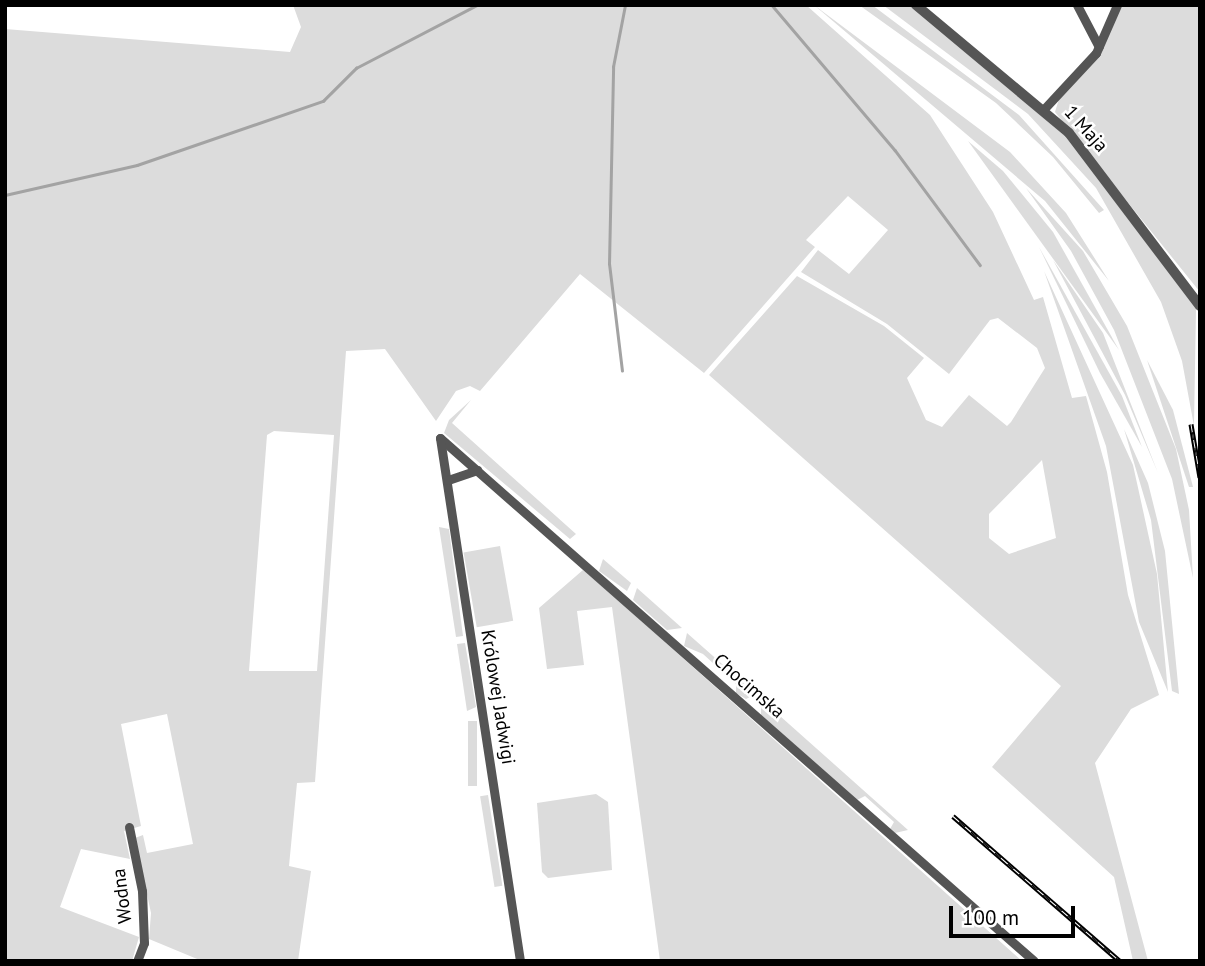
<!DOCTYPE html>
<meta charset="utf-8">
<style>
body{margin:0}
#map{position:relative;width:1205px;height:966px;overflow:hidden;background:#fff;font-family:"PT Sans",sans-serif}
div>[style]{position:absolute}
.green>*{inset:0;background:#dcdcdc;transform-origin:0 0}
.stream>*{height:2.5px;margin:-1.25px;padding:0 1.25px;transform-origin:1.25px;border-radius:1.25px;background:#a3a3a3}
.minor>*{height:9px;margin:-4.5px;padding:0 4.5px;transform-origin:4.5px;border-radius:4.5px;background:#555}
.tertiary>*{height:10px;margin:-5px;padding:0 5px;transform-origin:5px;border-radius:5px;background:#555}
.rail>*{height:5px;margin-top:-2.5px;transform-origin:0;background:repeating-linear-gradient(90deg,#fff 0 8px,#000 0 16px);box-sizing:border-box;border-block:2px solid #000}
span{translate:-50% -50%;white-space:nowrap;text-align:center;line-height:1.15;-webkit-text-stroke:5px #fff;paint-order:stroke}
.street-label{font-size:19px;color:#000}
.frame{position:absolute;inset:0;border:7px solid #000;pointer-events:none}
.scale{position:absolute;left:949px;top:906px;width:126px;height:32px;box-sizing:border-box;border:4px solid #000;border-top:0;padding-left:9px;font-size:21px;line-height:24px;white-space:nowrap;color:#000;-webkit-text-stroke:5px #fff;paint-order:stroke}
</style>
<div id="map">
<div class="green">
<i style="clip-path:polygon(evenodd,293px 5px,806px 5px,930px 115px,993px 212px,1034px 300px,1043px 297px,1072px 398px,1086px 396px,1107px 472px,1128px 595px,1159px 695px,1131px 709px,1095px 763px,1148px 961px,1133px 961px,1114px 877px,992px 767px,1061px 686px,709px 375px,797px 276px,884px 326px,924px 358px,907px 378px,926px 420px,942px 427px,969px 395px,1007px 426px,1011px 422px,1045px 368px,1037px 348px,998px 318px,990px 320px,949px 374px,887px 324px,801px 272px,818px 250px,849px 274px,888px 230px,848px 196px,806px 240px,815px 247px,704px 373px,580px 274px,480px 391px,470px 386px,456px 391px,436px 421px,385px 349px,346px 351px,315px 782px,297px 783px,289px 866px,311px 871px,298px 961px,202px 961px,149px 939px,151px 913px,135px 838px,143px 835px,147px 853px,193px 844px,167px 714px,121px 724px,141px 826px,124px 831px,130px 859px,81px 849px,60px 907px,139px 937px,132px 961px,5px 961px,5px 29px,290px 52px,301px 27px,293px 5px,274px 431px,334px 435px,317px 671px,249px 671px,267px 435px,274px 431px,293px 5px,1042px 460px,1056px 538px,1009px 554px,989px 538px,989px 514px,1042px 460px)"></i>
<i style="clip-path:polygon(814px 5px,1010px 152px,1066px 213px,1109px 281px,1045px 201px)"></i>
<i style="clip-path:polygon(859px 5px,872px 5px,1019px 115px,1104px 210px,1099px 213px,1053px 157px,996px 103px)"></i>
<i style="clip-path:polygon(883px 5px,910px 5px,1065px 136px,1196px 308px,1194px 426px,1182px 361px,1161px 302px,1096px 188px,1028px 114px)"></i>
<i style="clip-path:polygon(1121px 5px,1200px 5px,1200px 292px,1055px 112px,1059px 99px,1100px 54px)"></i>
<i style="clip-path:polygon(968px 141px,1003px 171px,1053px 232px,1119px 350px)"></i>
<i style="clip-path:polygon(1026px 188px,1083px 251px,1127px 326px,1176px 449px,1189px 510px,1193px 578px,1172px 479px,1114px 330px,1071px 251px)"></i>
<i style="clip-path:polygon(1039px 247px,1122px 396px,1142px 447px,1100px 373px)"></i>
<i style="clip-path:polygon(1053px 260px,1103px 333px,1158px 473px,1125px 395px)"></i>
<i style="clip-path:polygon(1044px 271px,1133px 465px,1157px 574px,1168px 692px,1139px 622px,1106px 446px)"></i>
<i style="clip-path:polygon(1147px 360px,1173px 410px,1193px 487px,1189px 487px)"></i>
<i style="clip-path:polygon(471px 400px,452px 423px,576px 534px,570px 539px,444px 433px,449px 420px)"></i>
<i style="clip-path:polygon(1124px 429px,1148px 483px,1165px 551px,1179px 694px,1172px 691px,1151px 520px)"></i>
<i style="clip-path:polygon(439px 527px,449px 529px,463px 636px,456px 637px)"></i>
<i style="left:500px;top:546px;width:76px;height:37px;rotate:80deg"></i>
<i style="clip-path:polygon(603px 559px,631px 583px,627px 591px,599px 571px)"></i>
<i style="clip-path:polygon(583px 570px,610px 593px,1022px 961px,660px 961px,612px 607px,577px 611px,584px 665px,547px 669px,539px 608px)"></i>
<i style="clip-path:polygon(637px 588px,682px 628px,667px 630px,633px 600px)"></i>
<i style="clip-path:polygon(687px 633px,756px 694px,746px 699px,736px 693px,736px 684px,703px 654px,684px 646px)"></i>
<i style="clip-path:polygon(465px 643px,476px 707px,467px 711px,457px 644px)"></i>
<i style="clip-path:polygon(761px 699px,908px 830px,895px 833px,890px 829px,894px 822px,865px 796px,857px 800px,761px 715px)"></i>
<i style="left:468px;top:721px;width:9px;height:65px"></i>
<i style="clip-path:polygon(596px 794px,608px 802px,612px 870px,548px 878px,542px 872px,537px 803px)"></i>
<i style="left:488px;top:795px;width:92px;height:8px;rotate:81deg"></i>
</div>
<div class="stream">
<i style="left:772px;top:5px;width:190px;rotate:49.7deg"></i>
<i style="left:895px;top:150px;width:143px;rotate:53.5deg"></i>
<i style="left:5px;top:195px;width:135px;rotate:-12.8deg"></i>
<i style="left:137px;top:165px;width:197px;rotate:-19deg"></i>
<i style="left:323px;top:101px;width:47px;rotate:-45deg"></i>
<i style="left:356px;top:68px;width:136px;rotate:-27.5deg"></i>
<i style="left:622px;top:371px;width:108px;rotate:-96.9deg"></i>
<i style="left:609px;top:264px;width:197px;rotate:-88.8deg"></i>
<i style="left:613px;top:67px;width:63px;rotate:-79deg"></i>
</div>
<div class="minor">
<i style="left:1077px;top:5px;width:47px;rotate:62.4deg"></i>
<i style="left:1043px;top:110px;width:78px;rotate:-47.1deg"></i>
<i style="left:1096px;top:53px;width:52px;rotate:-66.4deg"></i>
<i style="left:440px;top:438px;width:791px;rotate:41.36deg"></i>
<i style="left:440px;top:438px;width:529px;rotate:81.3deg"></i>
<i style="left:448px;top:480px;width:31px;rotate:-19deg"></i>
<i style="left:129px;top:827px;width:65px;rotate:78.5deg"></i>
<i style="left:142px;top:891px;width:52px;rotate:87.8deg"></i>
<i style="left:144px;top:943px;width:19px;rotate:111deg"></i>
</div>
<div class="tertiary">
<i style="left:916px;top:5px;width:199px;rotate:39.9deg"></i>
<i style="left:1069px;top:133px;width:217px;rotate:52.9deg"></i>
</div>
<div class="rail">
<i style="left:1191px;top:424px;width:54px;rotate:80.4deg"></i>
<i style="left:953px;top:816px;width:221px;rotate:41deg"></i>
</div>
<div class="street-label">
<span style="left:1086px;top:129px;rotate:48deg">1 Maja</span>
<span style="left:749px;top:686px;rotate:41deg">Chocimska</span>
<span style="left:498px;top:697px;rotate:81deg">Królowej Jadwigi</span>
<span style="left:122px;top:896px;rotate:-97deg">Wodna</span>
</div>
<div class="frame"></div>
<div class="scale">100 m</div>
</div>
